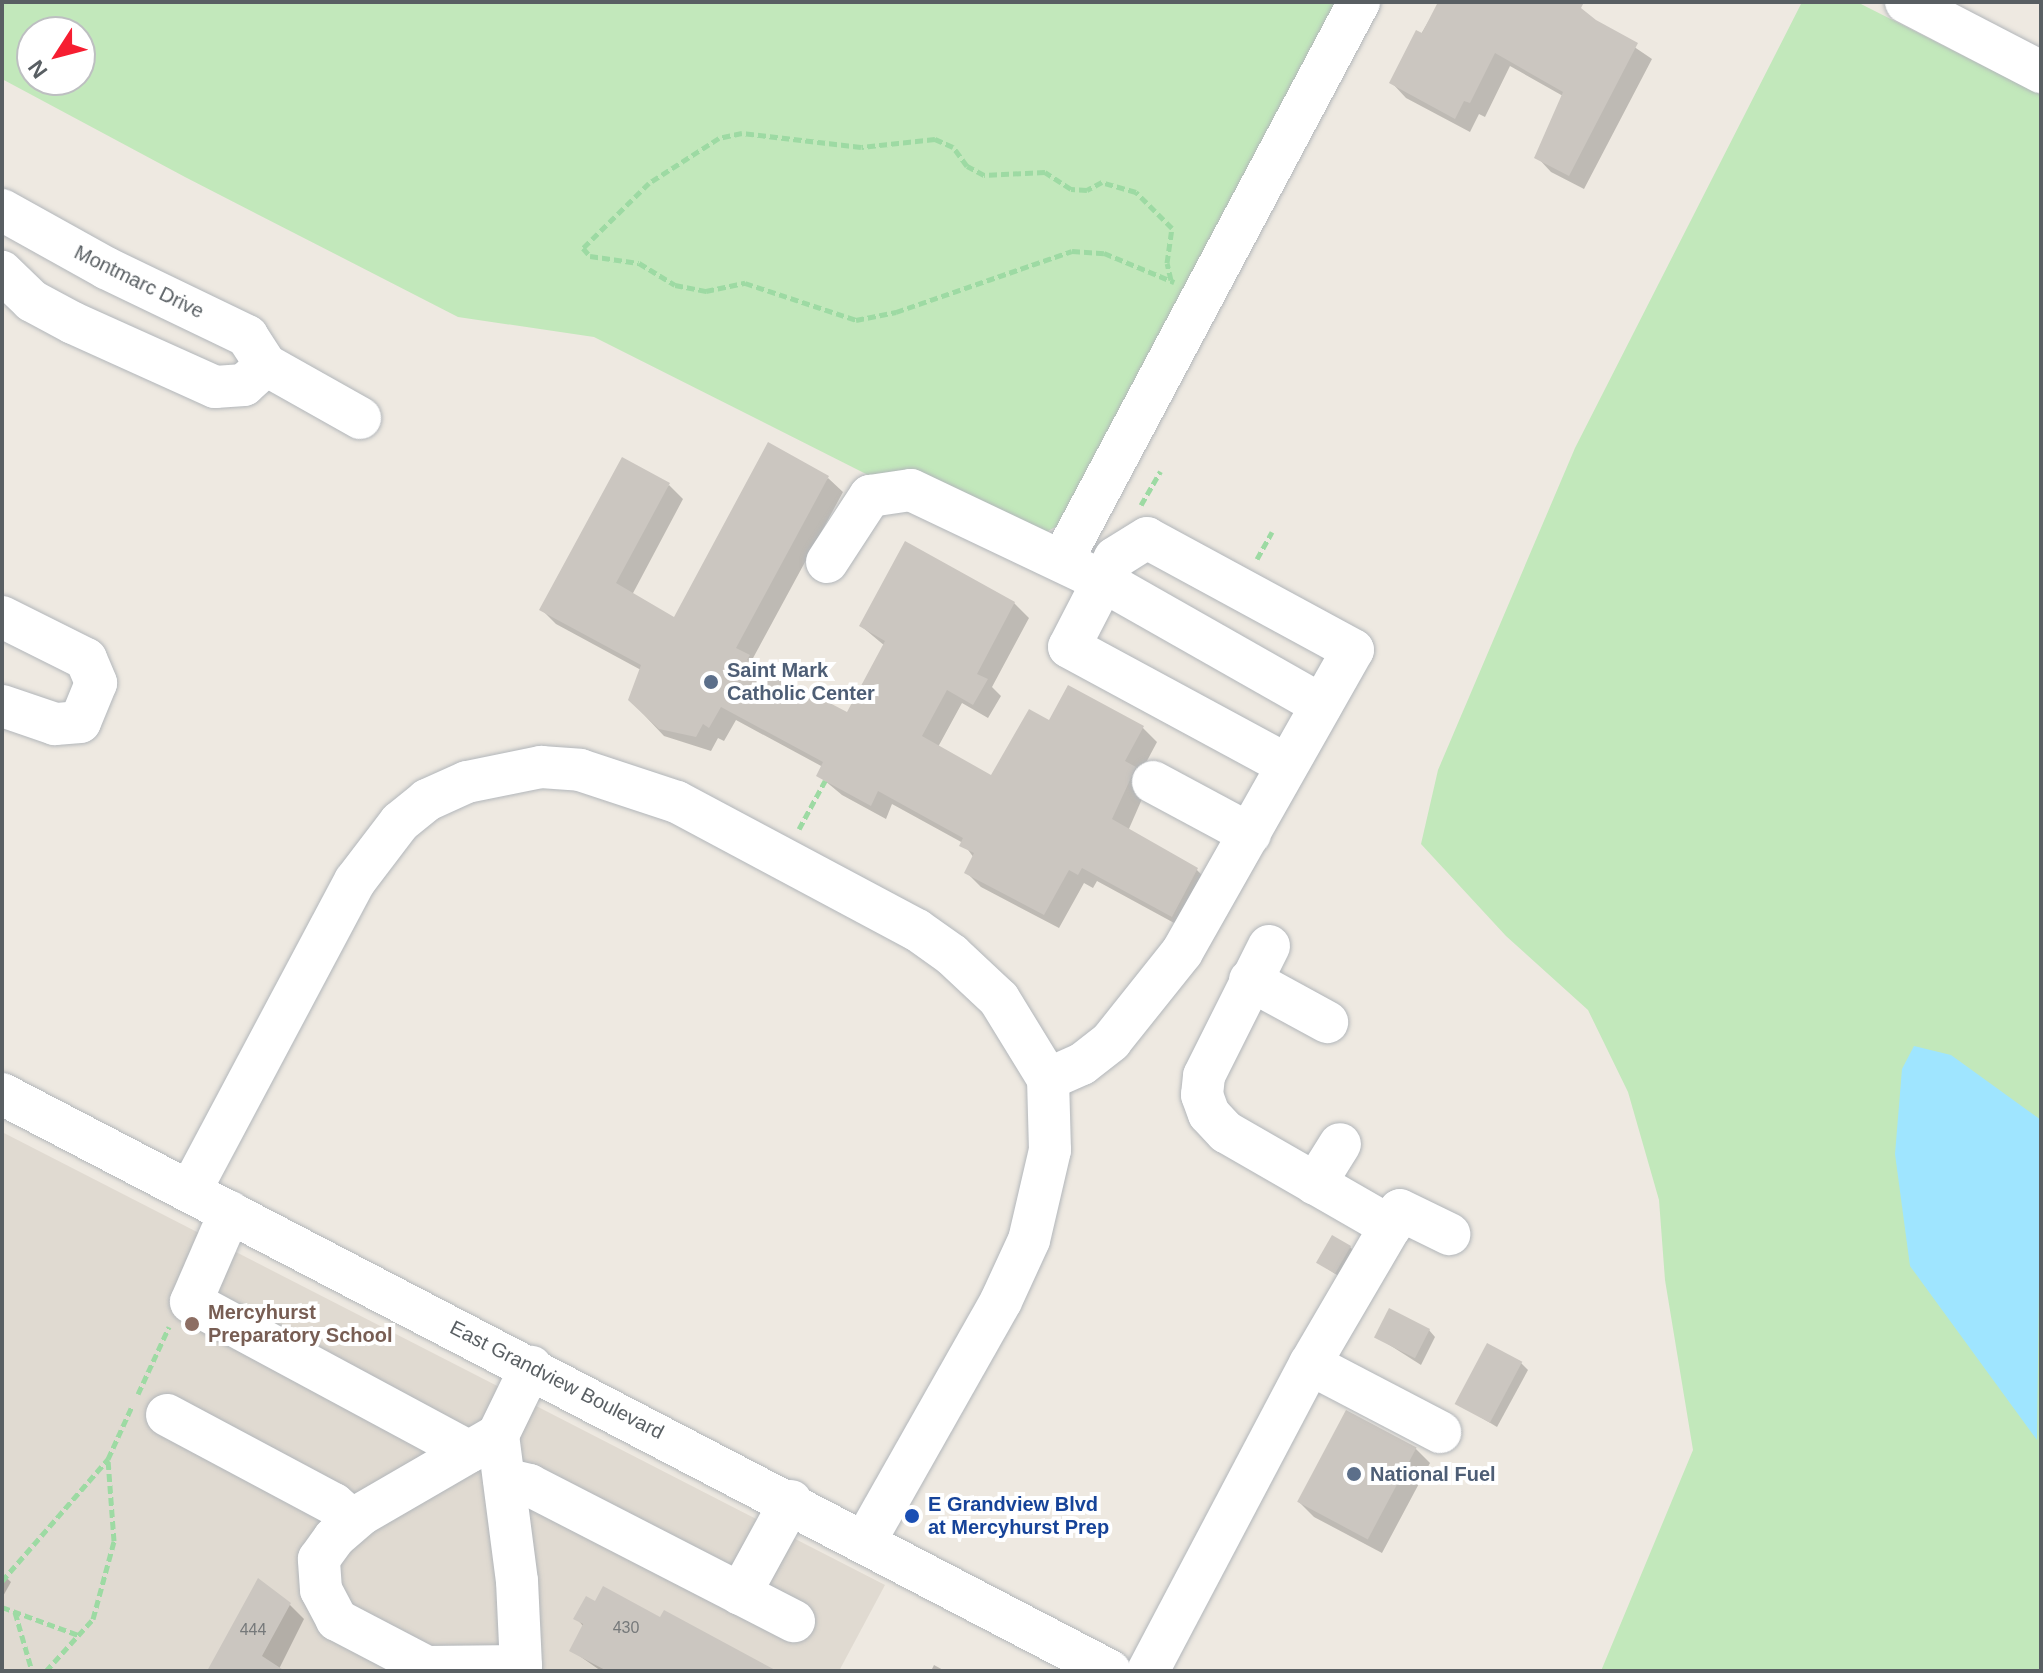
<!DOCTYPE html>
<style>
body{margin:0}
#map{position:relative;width:2043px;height:1673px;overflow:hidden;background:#eee9e1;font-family:Arial,sans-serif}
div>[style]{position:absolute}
.education>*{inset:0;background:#e0dad1}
.green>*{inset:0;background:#c2e8bb}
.water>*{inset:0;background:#9fe5ff}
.shadow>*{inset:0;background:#0003}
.building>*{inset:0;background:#cbc6c0;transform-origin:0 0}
.path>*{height:5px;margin-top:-2.5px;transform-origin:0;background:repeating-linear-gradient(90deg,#9ddaa3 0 8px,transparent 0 12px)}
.roads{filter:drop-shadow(0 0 2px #b2b6ba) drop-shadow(0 0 2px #b2b6ba)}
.minor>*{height:42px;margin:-21px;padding:0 21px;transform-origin:21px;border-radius:21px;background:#fff}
.dots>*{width:22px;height:22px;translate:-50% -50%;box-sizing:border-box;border:4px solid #fff;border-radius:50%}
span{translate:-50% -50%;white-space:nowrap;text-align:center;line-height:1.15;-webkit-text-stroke:8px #fff;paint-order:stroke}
.number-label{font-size:16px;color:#76797a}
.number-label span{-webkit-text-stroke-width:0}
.street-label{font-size:20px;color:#595f63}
.service-label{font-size:20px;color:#4e5e75;font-weight:700}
.left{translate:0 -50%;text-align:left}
.education-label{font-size:20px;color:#785e54;font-weight:700}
.transit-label{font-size:20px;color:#164399;font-weight:700}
.frame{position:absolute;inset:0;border:4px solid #595f63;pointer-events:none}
.north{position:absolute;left:16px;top:16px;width:80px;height:80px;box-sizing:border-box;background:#fff;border:2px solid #bdbfc1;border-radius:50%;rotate:234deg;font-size:22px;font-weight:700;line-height:32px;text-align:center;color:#595f63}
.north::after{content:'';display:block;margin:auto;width:28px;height:36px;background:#f61e31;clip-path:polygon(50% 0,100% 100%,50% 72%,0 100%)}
</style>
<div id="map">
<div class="education">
<i style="clip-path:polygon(2px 1132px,885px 1585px,839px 1671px,2px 1671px)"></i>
</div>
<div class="green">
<i style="clip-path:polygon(evenodd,2px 2px,1345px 2px,1070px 519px,1035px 538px,872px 477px,594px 337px,458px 317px,185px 177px,2px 79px,2px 2px,32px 32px,80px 32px,80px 80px,32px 80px,32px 32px)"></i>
<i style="clip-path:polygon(1802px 2px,1857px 2px,2041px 95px,2041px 1671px,1601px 1671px,1693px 1450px,1665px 1280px,1659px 1200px,1628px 1092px,1588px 1010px,1506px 936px,1421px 844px,1438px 770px,1575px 448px)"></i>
</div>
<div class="water">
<i style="clip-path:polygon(1914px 1046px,1951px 1055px,2041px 1120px,2037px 1440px,1910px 1266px,1895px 1154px,1902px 1069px)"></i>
</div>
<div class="shadow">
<i style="clip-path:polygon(1440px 2px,1568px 2px,1652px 59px,1584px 189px,1551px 172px,1537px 157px,1563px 96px,1510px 66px,1485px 117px,1479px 114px,1470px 132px,1406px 98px,1392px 83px)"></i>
<i style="clip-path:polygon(828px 478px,843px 492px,752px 660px,848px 714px,885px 646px,861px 626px,1014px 603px,1029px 618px,992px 687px,1001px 696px,988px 718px,962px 703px,938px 747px,992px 778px,1050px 723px,1143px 728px,1157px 742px,1140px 774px,1149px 783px,1128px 831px,1197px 870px,1211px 885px,1187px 930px,1097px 881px,1093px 888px,1084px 883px,1059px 928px,981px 887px,966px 872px,974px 858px,963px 843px,892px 804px,886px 819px,842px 795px,818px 775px,823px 767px,736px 720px,724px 741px,718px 738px,711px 751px,664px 736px,630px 700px,641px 670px,556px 624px,542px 610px,669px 485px,683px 499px,632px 595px,675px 620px)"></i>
<i style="clip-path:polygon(1350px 1247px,1357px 1254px,1343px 1279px,1319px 1263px)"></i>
<i style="clip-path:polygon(1429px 1330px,1435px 1337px,1421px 1365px,1377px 1337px)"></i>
<i style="clip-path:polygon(1521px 1363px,1528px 1370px,1497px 1427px,1457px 1403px)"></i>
<i style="clip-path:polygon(1415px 1448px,1430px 1463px,1382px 1553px,1314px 1517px,1299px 1502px)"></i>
<i style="clip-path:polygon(2px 1574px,11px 1582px,2px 1598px)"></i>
<i style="clip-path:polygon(596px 1603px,661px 1620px,769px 1671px,601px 1671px,571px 1650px,584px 1627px,576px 1618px)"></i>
<i style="clip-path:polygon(289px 1604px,304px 1619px,278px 1671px,210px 1671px)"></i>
<i style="clip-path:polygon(934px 1665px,945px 1671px,931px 1671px)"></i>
</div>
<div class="building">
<i style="clip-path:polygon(1438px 2px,1584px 2px,1581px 8px,1596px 20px,1638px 43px,1569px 176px,1534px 158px,1563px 92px,1495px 53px,1470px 103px,1464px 101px,1455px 119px,1389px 83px,1416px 30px,1422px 33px)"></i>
<i style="clip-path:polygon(768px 442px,829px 476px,736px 648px,750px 655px,747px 660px,847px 712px,885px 641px,859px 626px,905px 541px,1015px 602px,977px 674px,988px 679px,973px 705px,947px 690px,922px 736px,991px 775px,1029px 709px,1049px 720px,1068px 685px,1144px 726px,1125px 761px,1136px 767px,1112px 819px,1198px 868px,1172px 917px,1082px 868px,1078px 875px,1069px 870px,1044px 915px,964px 873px,974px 853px,959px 846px,963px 838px,878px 791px,871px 806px,825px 781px,816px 776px,823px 762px,721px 707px,709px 728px,703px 724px,696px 737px,659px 729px,628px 700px,641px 665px,539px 610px,622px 457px,670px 483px,616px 583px,674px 617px)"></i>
<i style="left:1332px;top:1235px;width:22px;height:32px;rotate:30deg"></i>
<i style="left:1389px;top:1308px;width:46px;height:33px;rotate:27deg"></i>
<i style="left:1487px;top:1343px;width:40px;height:69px;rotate:28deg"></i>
<i style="left:1346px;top:1410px;width:80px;height:104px;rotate:28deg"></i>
<i style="clip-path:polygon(258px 1578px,291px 1603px,262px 1656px,285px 1671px,207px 1671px)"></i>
<i style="clip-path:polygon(603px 1586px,660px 1617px,664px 1610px,777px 1671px,607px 1671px,569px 1651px,583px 1624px,573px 1619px,586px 1596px,595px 1601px)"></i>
</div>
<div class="path">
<i style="left:1171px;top:280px;width:17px;rotate:-103deg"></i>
<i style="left:1167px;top:263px;width:35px;rotate:-82deg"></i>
<i style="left:1172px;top:228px;width:51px;rotate:-135deg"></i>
<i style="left:1136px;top:192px;width:35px;rotate:-164deg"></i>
<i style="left:1102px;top:182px;width:17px;rotate:152deg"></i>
<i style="left:1087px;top:190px;width:16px;rotate:-176deg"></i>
<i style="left:1071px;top:189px;width:31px;rotate:-147deg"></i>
<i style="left:1045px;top:172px;width:61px;rotate:177.2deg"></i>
<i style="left:984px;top:175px;width:19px;rotate:-152deg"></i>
<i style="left:967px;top:166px;width:24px;rotate:-126deg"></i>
<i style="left:953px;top:147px;width:20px;rotate:-156deg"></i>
<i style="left:935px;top:139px;width:74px;rotate:173.8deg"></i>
<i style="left:861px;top:147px;width:120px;rotate:-173.3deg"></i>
<i style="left:742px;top:133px;width:24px;rotate:168deg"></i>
<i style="left:719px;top:138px;width:83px;rotate:147.3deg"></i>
<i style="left:649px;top:183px;width:93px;rotate:135.4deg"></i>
<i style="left:583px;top:248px;width:11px;rotate:49deg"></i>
<i style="left:590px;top:256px;width:49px;rotate:8.1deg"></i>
<i style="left:639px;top:263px;width:42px;rotate:31.4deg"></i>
<i style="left:675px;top:285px;width:32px;rotate:11deg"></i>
<i style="left:706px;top:291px;width:40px;rotate:-12deg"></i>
<i style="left:745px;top:283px;width:117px;rotate:18.4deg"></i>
<i style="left:856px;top:320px;width:41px;rotate:-11.3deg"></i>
<i style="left:896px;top:312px;width:186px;rotate:-19.1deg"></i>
<i style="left:1072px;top:251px;width:32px;rotate:4deg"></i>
<i style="left:1104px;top:253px;width:76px;rotate:22.5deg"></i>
<i style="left:1141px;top:505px;width:39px;rotate:-60deg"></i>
<i style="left:1257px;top:559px;width:31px;rotate:-61deg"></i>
<i style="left:799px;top:829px;width:55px;rotate:-61.6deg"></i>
<i style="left:138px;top:1394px;width:74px;rotate:-65.2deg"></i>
<i style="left:2px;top:1581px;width:162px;rotate:-49deg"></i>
<i style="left:2px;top:1607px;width:81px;rotate:20.2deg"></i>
<i style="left:15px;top:1612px;width:61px;rotate:73.9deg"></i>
<i style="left:46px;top:1671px;width:70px;rotate:-47.9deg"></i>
<i style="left:93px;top:1619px;width:81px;rotate:-74.9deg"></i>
<i style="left:114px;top:1541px;width:82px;rotate:-94.2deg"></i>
<i style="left:108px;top:1459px;width:58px;rotate:-65.6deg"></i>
</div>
<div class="roads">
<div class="minor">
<i style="left:1906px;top:2px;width:152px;rotate:27.4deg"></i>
<i style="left:2px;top:210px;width:119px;rotate:29.1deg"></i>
<i style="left:106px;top:268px;width:157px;rotate:25.7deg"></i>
<i style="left:247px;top:336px;width:35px;rotate:57deg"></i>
<i style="left:266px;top:365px;width:30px;rotate:138deg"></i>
<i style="left:244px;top:385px;width:29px;rotate:176deg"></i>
<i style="left:215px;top:387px;width:156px;rotate:-155.7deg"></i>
<i style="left:73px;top:323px;width:47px;rotate:-151.8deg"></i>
<i style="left:32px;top:301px;width:42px;rotate:-136deg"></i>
<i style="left:266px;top:365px;width:108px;rotate:29.4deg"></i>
<i style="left:1062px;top:561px;width:633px;rotate:-62.02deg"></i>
<i style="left:827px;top:562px;width:79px;rotate:-56.9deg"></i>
<i style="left:870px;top:496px;width:41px;rotate:-8.3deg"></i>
<i style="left:911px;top:490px;width:212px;rotate:25.4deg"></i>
<i style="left:1103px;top:581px;width:251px;rotate:29.6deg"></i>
<i style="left:2px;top:617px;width:94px;rotate:26.6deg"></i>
<i style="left:86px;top:659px;width:26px;rotate:67deg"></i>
<i style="left:96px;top:683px;width:42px;rotate:112.3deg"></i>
<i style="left:80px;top:722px;width:25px;rotate:175deg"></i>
<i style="left:55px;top:724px;width:56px;rotate:-161.2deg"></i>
<i style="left:1153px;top:782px;width:110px;rotate:28.2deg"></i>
<i style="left:1269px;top:946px;width:145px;rotate:116.6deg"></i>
<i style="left:1204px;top:1076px;width:19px;rotate:96deg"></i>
<i style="left:1202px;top:1095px;width:20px;rotate:70deg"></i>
<i style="left:1209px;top:1114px;width:25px;rotate:47deg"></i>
<i style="left:1226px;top:1132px;width:190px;rotate:29.9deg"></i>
<i style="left:1250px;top:980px;width:88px;rotate:28.6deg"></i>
<i style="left:1048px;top:1079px;width:37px;rotate:-24deg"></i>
<i style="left:1082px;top:1064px;width:37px;rotate:-38deg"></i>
<i style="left:1111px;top:1041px;width:114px;rotate:-51.4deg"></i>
<i style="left:1182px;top:952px;width:347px;rotate:-60.5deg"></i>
<i style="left:1353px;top:650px;width:234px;rotate:-151.5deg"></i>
<i style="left:1147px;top:538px;width:38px;rotate:148deg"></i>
<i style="left:1115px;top:558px;width:100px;rotate:117.3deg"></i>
<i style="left:1069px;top:647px;width:248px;rotate:28.4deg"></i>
<i style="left:2px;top:1094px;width:1249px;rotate:27.51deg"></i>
<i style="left:1315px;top:1184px;width:47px;rotate:-58deg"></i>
<i style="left:190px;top:1191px;width:351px;rotate:-62deg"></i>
<i style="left:355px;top:881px;width:74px;rotate:-52.7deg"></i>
<i style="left:400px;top:822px;width:35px;rotate:-39deg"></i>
<i style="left:427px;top:800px;width:44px;rotate:-24.2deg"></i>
<i style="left:467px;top:782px;width:76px;rotate:-11.5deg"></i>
<i style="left:541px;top:767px;width:39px;rotate:4deg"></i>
<i style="left:580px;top:770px;width:102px;rotate:18.3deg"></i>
<i style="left:677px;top:802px;width:272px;rotate:28.1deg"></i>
<i style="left:917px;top:930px;width:43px;rotate:35.5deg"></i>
<i style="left:952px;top:955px;width:64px;rotate:43.1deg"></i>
<i style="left:999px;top:999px;width:94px;rotate:58.5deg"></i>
<i style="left:1048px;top:1079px;width:71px;rotate:88.4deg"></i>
<i style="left:1050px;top:1150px;width:92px;rotate:103.1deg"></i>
<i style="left:1029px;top:1240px;width:67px;rotate:114.7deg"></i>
<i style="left:1001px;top:1301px;width:276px;rotate:119.5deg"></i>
<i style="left:230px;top:1212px;width:98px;rotate:113.4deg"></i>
<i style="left:191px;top:1302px;width:316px;rotate:28.3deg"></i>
<i style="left:1310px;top:1364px;width:178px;rotate:-59.7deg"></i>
<i style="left:1400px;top:1210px;width:55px;rotate:26.1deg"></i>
<i style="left:167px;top:1415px;width:189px;rotate:28.1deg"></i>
<i style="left:334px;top:1504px;width:25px;rotate:42deg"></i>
<i style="left:498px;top:1435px;width:147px;rotate:82.6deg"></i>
<i style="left:517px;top:1581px;width:85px;rotate:87.3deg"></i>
<i style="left:521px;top:1666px;width:94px;rotate:179.4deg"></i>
<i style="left:427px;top:1667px;width:102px;rotate:-152.4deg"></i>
<i style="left:337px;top:1620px;width:34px;rotate:-118deg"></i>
<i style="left:321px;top:1590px;width:31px;rotate:-94deg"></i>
<i style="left:319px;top:1559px;width:26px;rotate:-54deg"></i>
<i style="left:334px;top:1538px;width:35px;rotate:-41deg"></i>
<i style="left:360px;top:1515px;width:160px;rotate:-30.1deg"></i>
<i style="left:498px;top:1435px;width:76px;rotate:-64.1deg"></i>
<i style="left:504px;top:1479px;width:26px;rotate:13deg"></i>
<i style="left:529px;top:1485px;width:298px;rotate:27.2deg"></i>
<i style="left:740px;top:1594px;width:106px;rotate:-61.3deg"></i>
<i style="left:1148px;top:1671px;width:347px;rotate:-62.2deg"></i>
<i style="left:1310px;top:1364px;width:147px;rotate:27.6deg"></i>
</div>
</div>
<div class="dots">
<i style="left:711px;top:682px;background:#5c6f8a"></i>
<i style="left:192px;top:1324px;background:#8d6e63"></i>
<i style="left:1354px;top:1474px;background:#5c6f8a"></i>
<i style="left:912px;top:1516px;background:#1a4fb4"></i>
</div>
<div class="number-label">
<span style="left:626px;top:1628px">430</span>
<span style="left:253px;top:1630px">444</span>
</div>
<div class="street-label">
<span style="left:139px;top:282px;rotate:26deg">Montmarc Drive</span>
<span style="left:557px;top:1380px;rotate:27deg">East Grandview Boulevard</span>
</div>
<div class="service-label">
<span class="left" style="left:727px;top:682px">Saint Mark<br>Catholic Center</span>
<span class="left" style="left:1370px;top:1474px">National Fuel</span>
</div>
<div class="education-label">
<span class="left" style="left:208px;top:1324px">Mercyhurst<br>Preparatory School</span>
</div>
<div class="transit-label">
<span class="left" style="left:928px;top:1516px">E Grandview Blvd<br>at Mercyhurst Prep</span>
</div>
<div class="frame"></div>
<div class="north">N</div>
</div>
